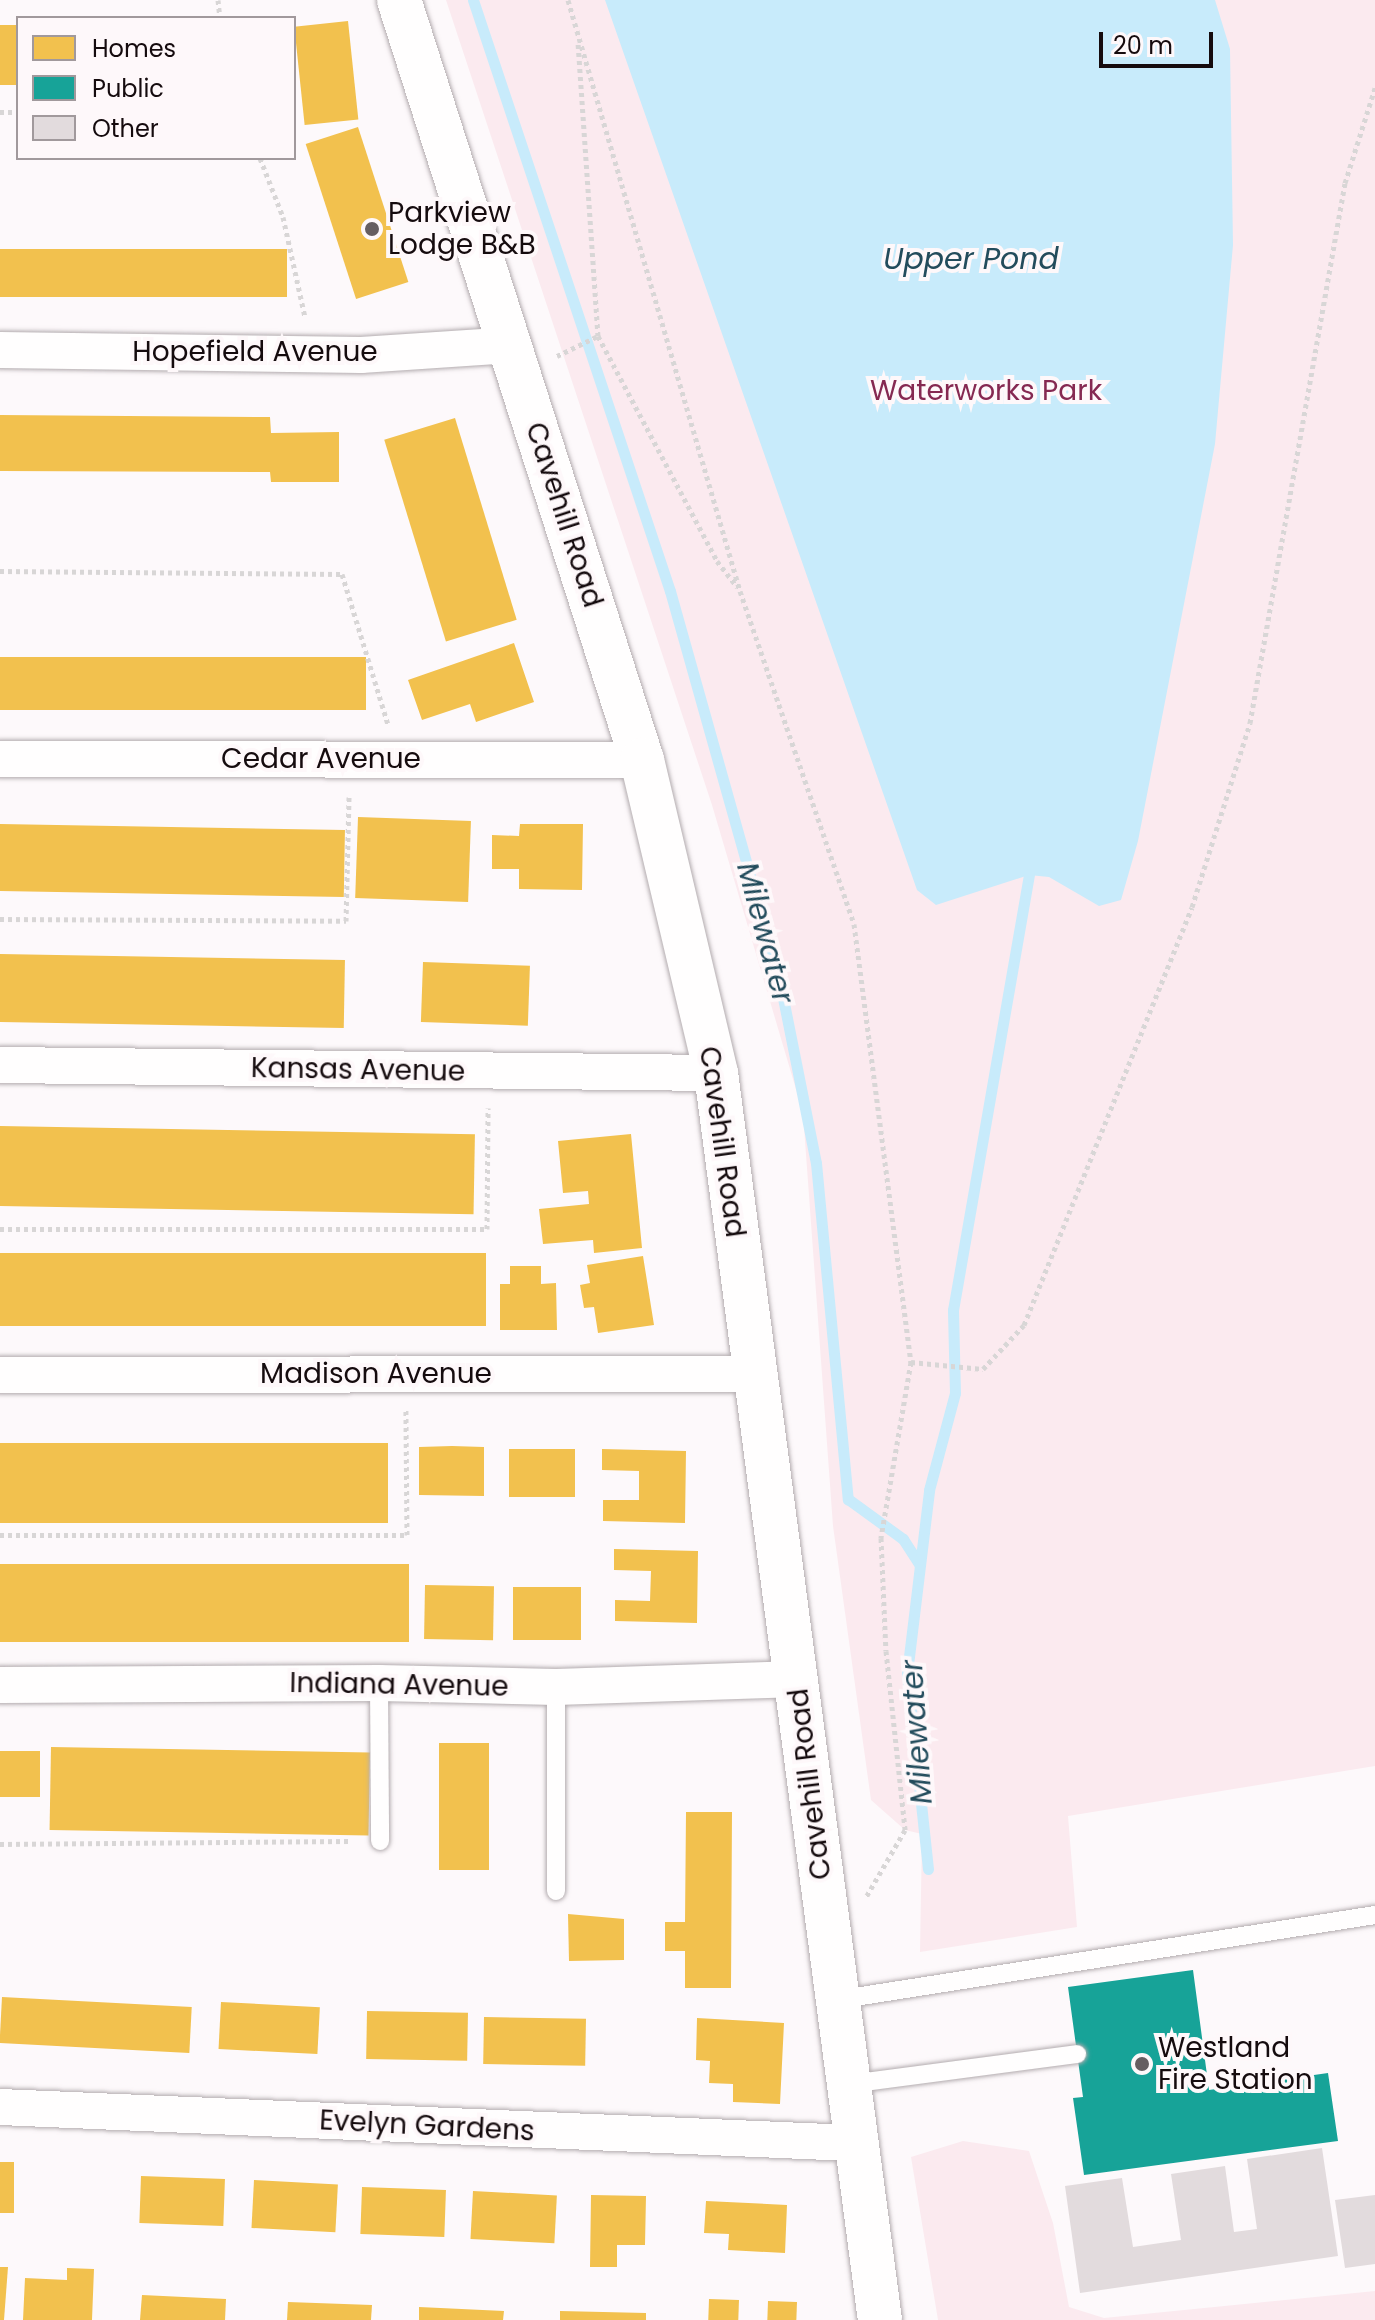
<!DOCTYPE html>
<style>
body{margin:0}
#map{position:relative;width:1375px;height:2320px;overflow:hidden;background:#fdf9fb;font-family:Poppins,sans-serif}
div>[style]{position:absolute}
.green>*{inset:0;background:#fbeaef}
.water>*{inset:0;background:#c8ebfb}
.homes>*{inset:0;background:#f2c14e;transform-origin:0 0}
.public>*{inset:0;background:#17a398}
.stream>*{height:11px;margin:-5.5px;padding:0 5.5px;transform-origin:5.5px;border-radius:5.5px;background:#c8ebfb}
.building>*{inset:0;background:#e2dbdd}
.path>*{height:5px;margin-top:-2.5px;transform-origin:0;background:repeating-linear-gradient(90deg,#d8d6d6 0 4px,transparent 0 8px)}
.roads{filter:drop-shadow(0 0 2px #b3acaf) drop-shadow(0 0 2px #b3acaf)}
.service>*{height:18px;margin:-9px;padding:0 9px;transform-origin:9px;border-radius:9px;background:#fffefe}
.minor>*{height:36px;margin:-18px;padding:0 18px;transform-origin:18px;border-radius:18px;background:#fffefe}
.secondary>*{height:44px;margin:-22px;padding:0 22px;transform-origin:22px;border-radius:22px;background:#fffefe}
.dots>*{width:22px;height:22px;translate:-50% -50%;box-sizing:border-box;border:4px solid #fef8fa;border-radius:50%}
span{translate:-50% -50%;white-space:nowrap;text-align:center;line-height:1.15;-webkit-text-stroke:8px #fef8fa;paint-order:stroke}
.poi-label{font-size:28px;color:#150b0e}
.left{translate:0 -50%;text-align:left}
.street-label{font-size:28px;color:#150b0e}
.park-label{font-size:28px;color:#852952}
.water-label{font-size:30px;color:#234c5c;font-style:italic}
.legend{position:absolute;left:16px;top:16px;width:280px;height:144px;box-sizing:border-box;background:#fef8fa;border:2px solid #a1999c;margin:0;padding:10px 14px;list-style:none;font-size:24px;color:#150b0e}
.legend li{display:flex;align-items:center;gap:16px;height:40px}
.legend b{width:40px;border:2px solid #a1999c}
.scale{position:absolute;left:1099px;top:32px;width:114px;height:36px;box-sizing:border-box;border:4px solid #150b0e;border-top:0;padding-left:10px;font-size:24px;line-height:28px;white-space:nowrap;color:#150b0e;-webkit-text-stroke:6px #fef8fa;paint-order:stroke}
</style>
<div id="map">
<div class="green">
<i style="clip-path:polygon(446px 0,1375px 0,1375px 1766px,1068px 1816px,1077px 1927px,920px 1952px,922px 1834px,905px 1830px,871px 1800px,833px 1526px,803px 1113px,712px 805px)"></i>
<i style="clip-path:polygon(963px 2141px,1029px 2151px,1053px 2223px,1069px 2307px,1104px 2318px,1375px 2291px,1375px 2320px,938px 2320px,911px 2157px)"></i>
</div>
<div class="water">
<i style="clip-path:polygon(605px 0,1215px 0,1230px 49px,1233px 245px,1215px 444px,1138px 841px,1121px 900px,1099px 906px,1049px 877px,1029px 875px,936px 905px,917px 890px)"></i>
</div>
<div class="homes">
<i style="left:348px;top:21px;width:99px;height:54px;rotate:84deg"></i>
<i style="left:0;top:25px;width:18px;height:60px"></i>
<i style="left:358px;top:127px;width:163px;height:55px;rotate:72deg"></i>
<i style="left:0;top:249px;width:287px;height:48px"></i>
<i style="clip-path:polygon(0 415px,270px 417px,271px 433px,339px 432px,339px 482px,271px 482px,270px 472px,0 471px)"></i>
<i style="left:455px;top:418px;width:211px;height:74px;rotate:73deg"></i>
<i style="clip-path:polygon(514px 643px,534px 702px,476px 722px,470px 704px,422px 720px,408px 680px)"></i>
<i style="left:0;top:657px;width:366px;height:53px"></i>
<i style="left:358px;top:817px;width:113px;height:81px;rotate:2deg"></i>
<i style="left:0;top:824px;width:345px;height:67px;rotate:1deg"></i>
<i style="clip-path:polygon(520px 824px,583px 824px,582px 890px,519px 889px,519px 869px,492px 869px,492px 835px,519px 836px)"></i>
<i style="left:0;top:954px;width:345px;height:68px;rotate:1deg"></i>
<i style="left:423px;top:962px;width:107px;height:60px;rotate:2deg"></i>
<i style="left:0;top:1126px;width:475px;height:80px;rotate:1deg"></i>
<i style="clip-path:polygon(631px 1134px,642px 1248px,594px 1253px,593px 1240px,543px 1244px,539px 1209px,589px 1204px,588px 1191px,563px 1193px,558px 1141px)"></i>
<i style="left:0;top:1253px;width:486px;height:73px"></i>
<i style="clip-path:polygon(643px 1256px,654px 1325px,598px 1333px,594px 1307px,584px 1308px,580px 1285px,590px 1283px,587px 1265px)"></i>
<i style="clip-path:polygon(510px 1266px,541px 1266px,541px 1284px,556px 1283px,557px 1330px,500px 1330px,500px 1284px,510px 1284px)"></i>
<i style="left:0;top:1443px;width:388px;height:80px"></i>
<i style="clip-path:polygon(452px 1446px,484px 1447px,484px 1496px,419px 1495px,419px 1447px)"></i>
<i style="left:509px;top:1449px;width:66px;height:48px"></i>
<i style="clip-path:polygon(602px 1449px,686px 1451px,685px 1523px,603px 1521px,603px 1500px,639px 1500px,639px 1471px,602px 1470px)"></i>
<i style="clip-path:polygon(614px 1549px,698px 1551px,697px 1623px,615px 1621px,615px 1600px,650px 1601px,651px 1571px,614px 1570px)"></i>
<i style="left:0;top:1564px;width:409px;height:78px"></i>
<i style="left:425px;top:1585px;width:69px;height:54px;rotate:1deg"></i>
<i style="left:513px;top:1587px;width:68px;height:53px"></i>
<i style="left:439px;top:1743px;width:50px;height:127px"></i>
<i style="left:51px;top:1747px;width:319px;height:83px;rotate:1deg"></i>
<i style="left:40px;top:1751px;width:46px;height:40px;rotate:90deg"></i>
<i style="clip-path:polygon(686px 1812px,732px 1812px,731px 1988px,685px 1988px,685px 1951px,665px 1951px,665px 1922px,685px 1922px)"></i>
<i style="clip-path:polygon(568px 1914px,624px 1919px,624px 1960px,569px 1961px)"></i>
<i style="left:2px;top:1997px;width:190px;height:46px;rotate:3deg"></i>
<i style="left:221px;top:2002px;width:99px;height:47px;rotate:3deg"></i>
<i style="left:367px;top:2011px;width:101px;height:48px;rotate:1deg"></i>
<i style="left:484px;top:2017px;width:102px;height:47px;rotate:1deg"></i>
<i style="clip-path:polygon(697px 2018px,784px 2023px,780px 2104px,733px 2102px,733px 2084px,709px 2083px,710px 2061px,696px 2060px)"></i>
<i style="left:0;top:2162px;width:14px;height:51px"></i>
<i style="left:141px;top:2176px;width:84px;height:47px;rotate:2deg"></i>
<i style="left:254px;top:2180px;width:84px;height:48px;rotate:3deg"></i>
<i style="left:362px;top:2187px;width:84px;height:47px;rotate:2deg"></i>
<i style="left:473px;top:2191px;width:84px;height:48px;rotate:3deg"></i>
<i style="clip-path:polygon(591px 2195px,646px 2196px,645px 2245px,617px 2245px,617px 2267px,590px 2267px)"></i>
<i style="clip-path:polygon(706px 2201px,787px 2205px,785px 2253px,728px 2250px,729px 2234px,704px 2233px)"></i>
<i style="clip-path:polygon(0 2267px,8px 2267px,4px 2320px,0 2320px)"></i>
<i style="clip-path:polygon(67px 2268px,94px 2269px,92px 2320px,23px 2320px,25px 2278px,67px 2280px)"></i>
<i style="clip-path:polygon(142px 2295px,226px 2299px,225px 2320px,140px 2320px)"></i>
<i style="left:709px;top:2299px;width:30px;height:21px;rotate:2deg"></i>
<i style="left:768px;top:2301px;width:29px;height:19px;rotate:2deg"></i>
<i style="clip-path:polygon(288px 2302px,372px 2305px,371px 2320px,287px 2320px)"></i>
<i style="clip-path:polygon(419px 2307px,504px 2311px,503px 2320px,419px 2320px)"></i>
<i style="clip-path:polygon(560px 2311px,646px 2313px,646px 2320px,560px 2320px)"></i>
</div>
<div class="public">
<i style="clip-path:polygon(1193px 1970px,1209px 2090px,1328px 2073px,1338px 2141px,1084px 2175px,1073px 2098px,1083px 2097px,1068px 1987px)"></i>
</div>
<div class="stream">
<i style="left:473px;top:0;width:623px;rotate:71.57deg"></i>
<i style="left:670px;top:591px;width:402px;rotate:74.3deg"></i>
<i style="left:779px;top:978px;width:189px;rotate:78.7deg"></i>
<i style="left:816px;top:1163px;width:338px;rotate:84.6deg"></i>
<i style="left:848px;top:1499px;width:68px;rotate:36deg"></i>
<i style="left:903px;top:1539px;width:30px;rotate:57deg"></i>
<i style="left:928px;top:1869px;width:197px;rotate:-96.1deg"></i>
<i style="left:907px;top:1673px;width:184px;rotate:-83.1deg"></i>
<i style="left:929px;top:1490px;width:100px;rotate:-75deg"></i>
<i style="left:955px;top:1393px;width:83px;rotate:-91.4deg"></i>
<i style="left:953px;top:1310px;width:442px;rotate:-80.1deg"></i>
</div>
<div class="building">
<i style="clip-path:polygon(1322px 2148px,1338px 2256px,1080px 2293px,1065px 2186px,1122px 2178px,1133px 2247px,1181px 2240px,1171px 2174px,1225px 2166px,1234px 2232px,1257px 2229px,1247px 2159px)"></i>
<i style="clip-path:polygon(1375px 2195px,1375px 2264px,1345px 2268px,1335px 2200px)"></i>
</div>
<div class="path">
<i style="left:218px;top:0;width:18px;rotate:84deg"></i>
<i style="left:568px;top:0;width:616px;rotate:73.77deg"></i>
<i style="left:740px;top:591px;width:352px;rotate:71.1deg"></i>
<i style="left:854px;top:924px;width:442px;rotate:82.6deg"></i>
<i style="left:911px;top:1362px;width:179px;rotate:99.7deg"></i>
<i style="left:881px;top:1538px;width:113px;rotate:87.5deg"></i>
<i style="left:886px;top:1651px;width:180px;rotate:83.9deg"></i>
<i style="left:905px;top:1830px;width:78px;rotate:120.2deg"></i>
<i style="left:0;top:112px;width:18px"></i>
<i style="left:260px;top:158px;width:63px;rotate:68.7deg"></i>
<i style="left:283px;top:217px;width:102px;rotate:77.6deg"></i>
<i style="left:598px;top:336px;width:255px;rotate:62.1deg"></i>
<i style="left:717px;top:561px;width:33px;rotate:52deg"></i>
<i style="left:557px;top:356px;width:46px;rotate:-26deg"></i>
<i style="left:598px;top:336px;width:296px;rotate:-93.9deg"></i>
<i style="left:0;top:571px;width:342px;rotate:0.5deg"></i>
<i style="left:342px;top:574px;width:157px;rotate:73deg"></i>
<i style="left:0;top:919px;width:346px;rotate:0.3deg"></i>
<i style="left:346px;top:921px;width:124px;rotate:-88.6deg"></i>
<i style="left:0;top:1229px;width:487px"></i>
<i style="left:487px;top:1229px;width:121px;rotate:-89.5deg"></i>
<i style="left:911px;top:1362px;width:72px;rotate:5.6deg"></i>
<i style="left:983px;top:1369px;width:60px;rotate:-47deg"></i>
<i style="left:1024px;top:1325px;width:450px;rotate:-68.1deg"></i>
<i style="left:1192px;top:907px;width:193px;rotate:-72.5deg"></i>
<i style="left:1250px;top:723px;width:548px;rotate:-80.02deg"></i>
<i style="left:1345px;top:183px;width:100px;rotate:-72.5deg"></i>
<i style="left:0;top:1535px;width:407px"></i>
<i style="left:407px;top:1535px;width:125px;rotate:-90.5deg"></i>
<i style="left:0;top:1844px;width:351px;rotate:-0.5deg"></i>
</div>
<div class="roads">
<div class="service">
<i style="left:379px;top:1683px;width:158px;rotate:89.6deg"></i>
<i style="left:556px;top:1891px;width:204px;rotate:-90deg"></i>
<i style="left:836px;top:2000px;width:546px;rotate:-8.96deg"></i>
<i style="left:850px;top:2084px;width:229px;rotate:-7.5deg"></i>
</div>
<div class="minor">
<i style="left:0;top:350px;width:361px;rotate:0.8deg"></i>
<i style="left:361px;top:355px;width:149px;rotate:-3.8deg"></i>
<i style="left:0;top:759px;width:642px;rotate:0.09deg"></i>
<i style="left:0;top:1065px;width:716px;rotate:0.64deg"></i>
<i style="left:0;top:1375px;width:752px;rotate:-0.08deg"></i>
<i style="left:0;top:1685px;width:379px;rotate:-0.3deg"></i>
<i style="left:379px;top:1683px;width:177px;rotate:1.3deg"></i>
<i style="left:556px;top:1687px;width:242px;rotate:-1.9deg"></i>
<i style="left:0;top:2107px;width:854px;rotate:2.42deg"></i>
</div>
<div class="secondary">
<i style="left:399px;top:0;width:798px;rotate:72.27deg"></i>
<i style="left:642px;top:760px;width:322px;rotate:76.7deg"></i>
<i style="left:716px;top:1073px;width:1258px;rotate:82.51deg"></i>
</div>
</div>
<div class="dots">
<i style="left:372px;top:229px;background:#665e61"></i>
<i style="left:1142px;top:2064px;background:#665e61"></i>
</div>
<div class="poi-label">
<span class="left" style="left:388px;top:229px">Parkview<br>Lodge B&amp;B</span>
<span class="left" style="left:1158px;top:2064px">Westland<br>Fire Station</span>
</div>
<div class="street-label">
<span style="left:255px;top:352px">Hopefield Avenue</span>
<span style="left:564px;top:515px;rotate:72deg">Cavehill Road</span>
<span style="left:321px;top:759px">Cedar Avenue</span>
<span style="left:358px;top:1070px;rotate:1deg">Kansas Avenue</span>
<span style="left:722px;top:1142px;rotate:82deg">Cavehill Road</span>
<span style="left:376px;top:1374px">Madison Avenue</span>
<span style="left:399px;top:1685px;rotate:1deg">Indiana Avenue</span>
<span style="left:810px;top:1784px;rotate:-97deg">Cavehill Road</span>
<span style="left:427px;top:2126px;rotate:3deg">Evelyn Gardens</span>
</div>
<div class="park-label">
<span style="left:986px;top:391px">Waterworks Park</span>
</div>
<div class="water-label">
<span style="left:971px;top:259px">Upper Pond</span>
<span style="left:765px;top:933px;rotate:75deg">Milewater</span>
<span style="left:917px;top:1732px;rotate:-94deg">Milewater</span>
</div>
<ul class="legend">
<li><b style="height:22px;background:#f2c14e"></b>Homes</li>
<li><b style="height:22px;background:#17a398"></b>Public</li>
<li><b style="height:22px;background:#e2dbdd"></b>Other</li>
</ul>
<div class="scale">20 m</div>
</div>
